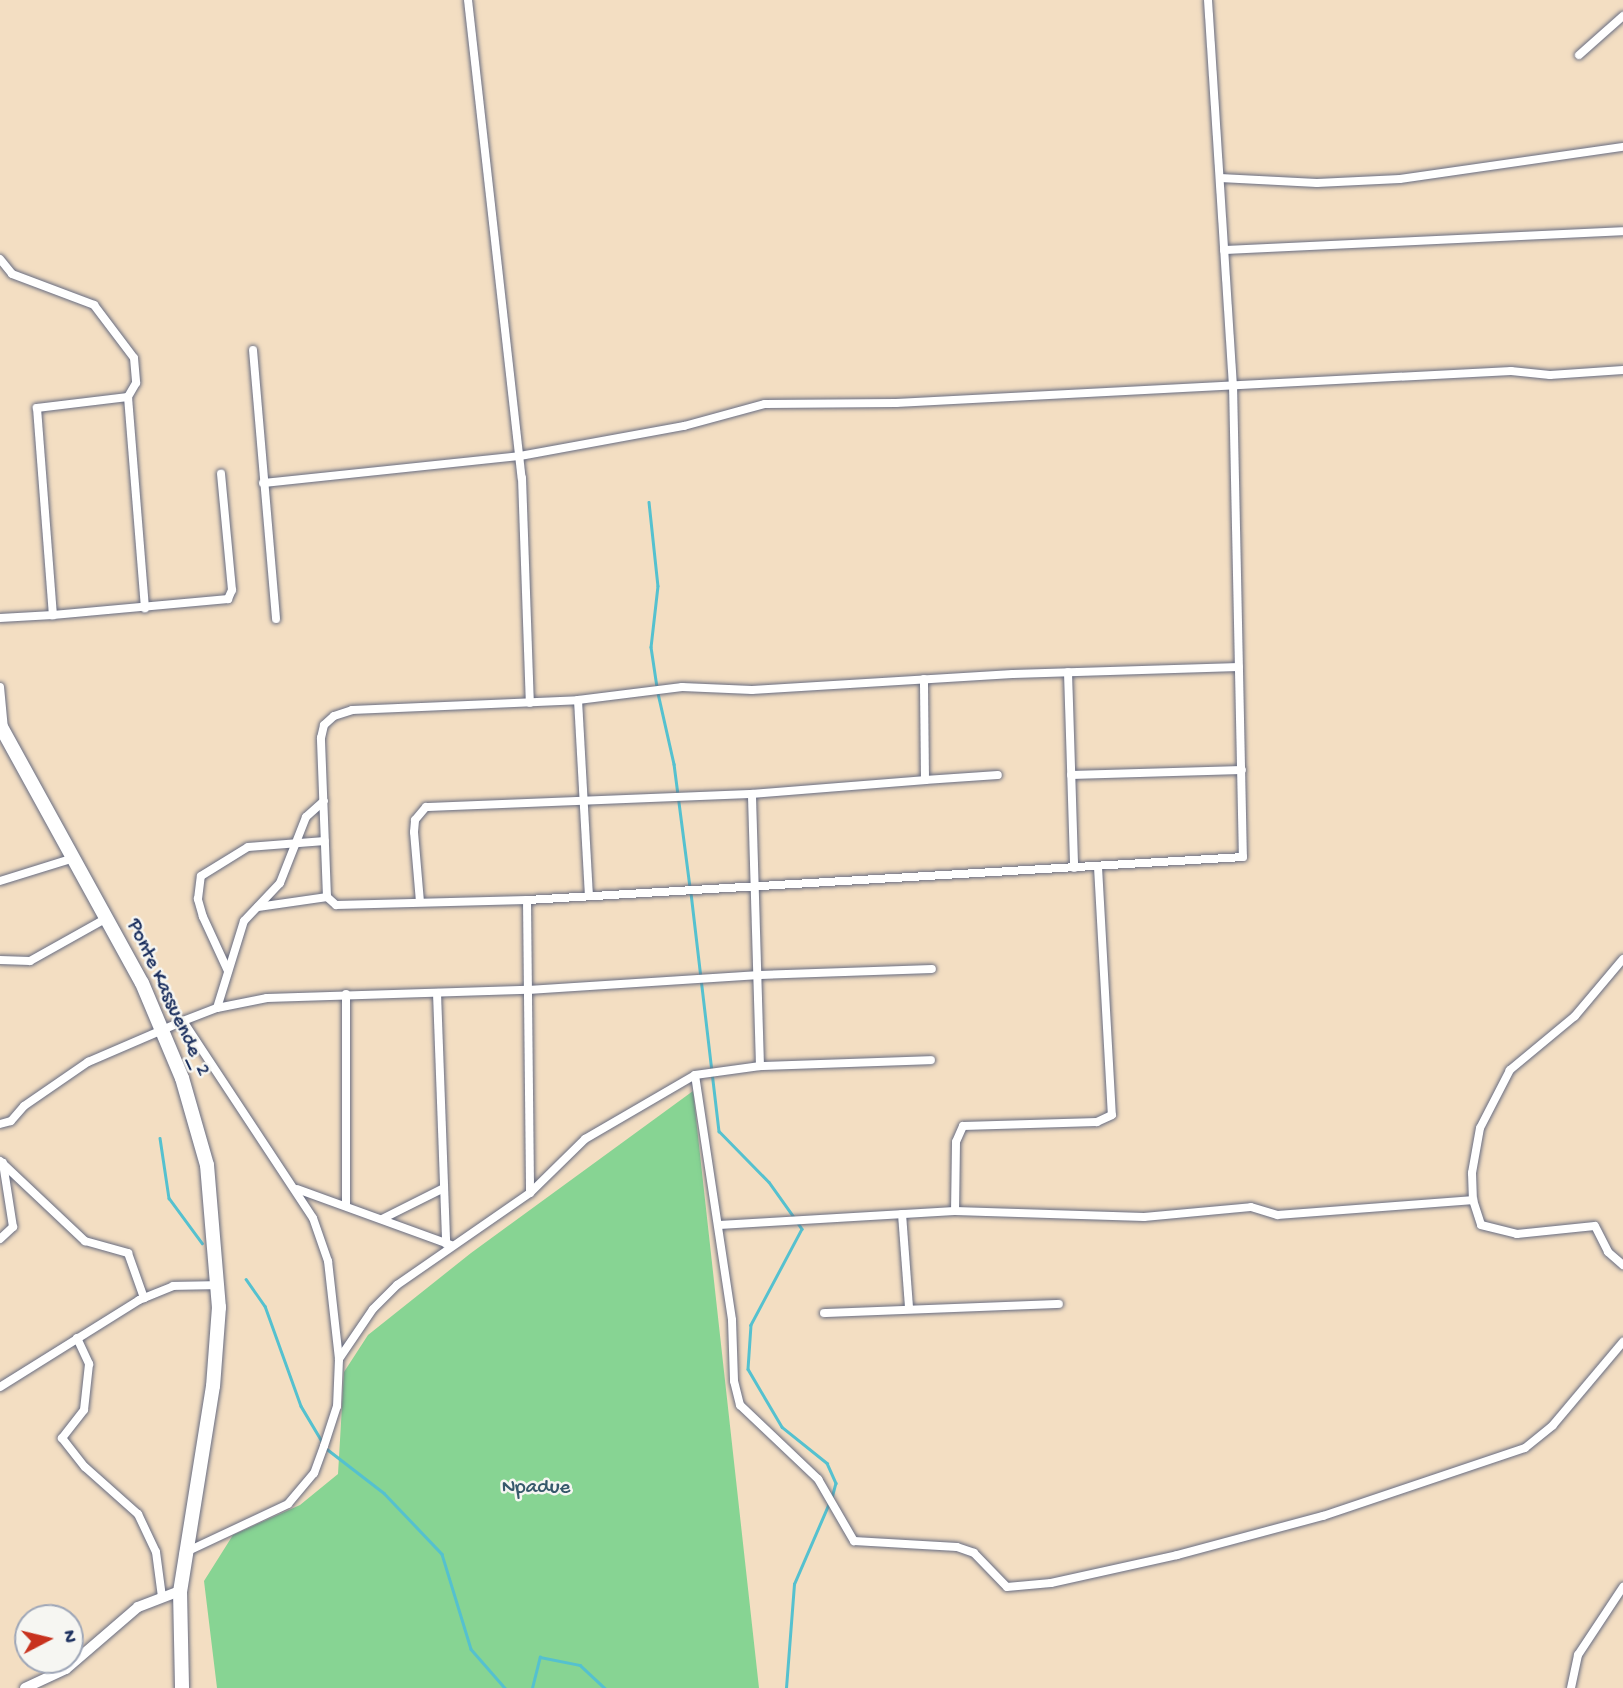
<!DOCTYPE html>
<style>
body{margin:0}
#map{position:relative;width:1623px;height:1688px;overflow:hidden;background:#f3dec2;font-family:"Gochi Hand",sans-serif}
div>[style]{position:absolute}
.green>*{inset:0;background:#87d493}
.stream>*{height:2.5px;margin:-1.25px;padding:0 1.25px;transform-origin:1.25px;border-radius:1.25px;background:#55c1cf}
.roads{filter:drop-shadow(0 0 2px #676c81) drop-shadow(0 0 2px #676c81)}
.street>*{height:8px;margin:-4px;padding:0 4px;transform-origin:4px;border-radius:4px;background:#fff}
.secondary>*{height:10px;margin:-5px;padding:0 5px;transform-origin:5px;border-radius:5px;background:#fff}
.highway>*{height:14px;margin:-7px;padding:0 7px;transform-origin:7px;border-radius:7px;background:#fff}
span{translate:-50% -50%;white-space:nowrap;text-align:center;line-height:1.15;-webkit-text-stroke:5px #f6f6f2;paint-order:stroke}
.street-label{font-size:21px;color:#1b2f5e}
.park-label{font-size:21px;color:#36586b}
.north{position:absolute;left:14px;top:1604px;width:70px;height:70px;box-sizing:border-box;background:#f6f6f2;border:2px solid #9ea6b7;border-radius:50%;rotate:83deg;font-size:19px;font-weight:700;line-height:28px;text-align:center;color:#1b2f5e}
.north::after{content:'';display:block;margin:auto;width:24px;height:32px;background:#c8321e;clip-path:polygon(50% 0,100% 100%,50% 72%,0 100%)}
</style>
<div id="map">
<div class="green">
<i style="clip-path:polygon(693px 1091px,759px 1688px,217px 1688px,204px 1581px,233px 1535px,300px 1505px,338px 1474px,344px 1372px,368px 1335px,471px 1253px)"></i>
</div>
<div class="stream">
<i style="left:649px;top:502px;width:84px;rotate:83.9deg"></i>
<i style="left:658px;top:586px;width:61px;rotate:96.5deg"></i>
<i style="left:651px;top:647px;width:40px;rotate:81.5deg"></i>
<i style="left:658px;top:693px;width:73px;rotate:77.3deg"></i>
<i style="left:674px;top:764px;width:124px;rotate:82.6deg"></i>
<i style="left:691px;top:893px;width:240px;rotate:83.3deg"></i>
<i style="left:719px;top:1131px;width:71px;rotate:45.6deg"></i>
<i style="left:769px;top:1182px;width:43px;rotate:54.5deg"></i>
<i style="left:160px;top:1138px;width:61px;rotate:81.5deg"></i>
<i style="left:169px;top:1198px;width:56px;rotate:53.7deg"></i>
<i style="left:798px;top:1223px;width:7px;rotate:56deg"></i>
<i style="left:802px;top:1229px;width:109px;rotate:118deg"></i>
<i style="left:751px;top:1325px;width:44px;rotate:93.9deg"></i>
<i style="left:748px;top:1369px;width:67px;rotate:59.6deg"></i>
<i style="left:782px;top:1427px;width:58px;rotate:38.7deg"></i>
<i style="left:827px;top:1463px;width:22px;rotate:66deg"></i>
<i style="left:836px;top:1483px;width:16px;rotate:105deg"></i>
<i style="left:246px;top:1279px;width:33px;rotate:55deg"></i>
<i style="left:265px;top:1306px;width:106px;rotate:70.2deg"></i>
<i style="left:301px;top:1406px;width:43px;rotate:59.3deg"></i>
<i style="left:327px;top:1449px;width:72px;rotate:37.7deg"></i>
<i style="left:384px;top:1493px;width:84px;rotate:46.4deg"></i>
<i style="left:442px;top:1554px;width:99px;rotate:73deg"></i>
<i style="left:471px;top:1649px;width:52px;rotate:48.9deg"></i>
<i style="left:532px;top:1688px;width:32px;rotate:-76deg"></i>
<i style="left:540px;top:1657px;width:41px;rotate:11.3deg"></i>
<i style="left:580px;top:1665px;width:34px;rotate:43deg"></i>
<i style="left:786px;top:1688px;width:104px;rotate:-85.6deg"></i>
<i style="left:794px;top:1584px;width:88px;rotate:-66.6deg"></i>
</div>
<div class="roads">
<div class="street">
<i style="left:468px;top:0;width:481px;rotate:83.6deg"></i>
<i style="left:522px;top:478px;width:225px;rotate:88deg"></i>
<i style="left:1208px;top:0;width:385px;rotate:86.3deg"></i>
<i style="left:1233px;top:384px;width:473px;rotate:88.8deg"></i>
<i style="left:1243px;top:857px;width:717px;rotate:176.56deg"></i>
<i style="left:527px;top:900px;width:191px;rotate:178.5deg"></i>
<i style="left:336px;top:905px;width:12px;rotate:-138deg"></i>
<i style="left:327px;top:897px;width:159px;rotate:-92.2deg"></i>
<i style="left:321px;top:738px;width:13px;rotate:-77deg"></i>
<i style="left:324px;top:725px;width:13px;rotate:-42deg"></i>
<i style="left:334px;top:716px;width:19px;rotate:-18deg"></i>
<i style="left:352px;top:710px;width:226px;rotate:-2.5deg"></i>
<i style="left:578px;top:700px;width:105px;rotate:-7.1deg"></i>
<i style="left:682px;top:687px;width:70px;rotate:2.5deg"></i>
<i style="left:752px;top:690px;width:261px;rotate:-3.5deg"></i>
<i style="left:1013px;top:674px;width:226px;rotate:-1.8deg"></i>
<i style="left:1579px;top:55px;width:59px;rotate:-41.6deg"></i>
<i style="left:1220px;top:178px;width:97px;rotate:3deg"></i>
<i style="left:1317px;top:183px;width:83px;rotate:-2.8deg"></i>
<i style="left:1400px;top:179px;width:225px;rotate:-8.2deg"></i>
<i style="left:1224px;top:250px;width:399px;rotate:-2.7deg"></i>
<i style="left:0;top:259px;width:19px;rotate:51deg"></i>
<i style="left:12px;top:274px;width:88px;rotate:20.7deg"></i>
<i style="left:94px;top:305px;width:66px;rotate:53deg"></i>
<i style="left:134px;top:358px;width:25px;rotate:85deg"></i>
<i style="left:136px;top:383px;width:16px;rotate:120deg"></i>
<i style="left:128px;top:397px;width:212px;rotate:85.4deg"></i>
<i style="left:253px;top:350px;width:270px;rotate:85.1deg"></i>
<i style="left:128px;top:397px;width:92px;rotate:173.1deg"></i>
<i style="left:37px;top:408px;width:208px;rotate:85.6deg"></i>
<i style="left:53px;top:615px;width:176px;rotate:-5.2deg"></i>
<i style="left:228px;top:599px;width:10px;rotate:-66deg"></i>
<i style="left:232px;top:590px;width:117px;rotate:-95.4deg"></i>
<i style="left:263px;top:483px;width:258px;rotate:-6deg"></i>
<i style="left:520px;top:456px;width:167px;rotate:-10.4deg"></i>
<i style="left:684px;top:426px;width:84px;rotate:-15.2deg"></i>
<i style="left:765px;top:404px;width:131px;rotate:-0.4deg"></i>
<i style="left:896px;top:403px;width:616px;rotate:-2.98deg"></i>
<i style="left:1511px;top:371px;width:39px;rotate:6deg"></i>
<i style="left:1550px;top:375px;width:73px;rotate:-3.9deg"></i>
<i style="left:0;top:618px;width:53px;rotate:-3.2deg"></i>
<i style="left:1068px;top:672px;width:196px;rotate:88.2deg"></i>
<i style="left:0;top:687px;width:42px;rotate:84.6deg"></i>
<i style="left:578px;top:700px;width:195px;rotate:86.8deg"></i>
<i style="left:1071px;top:775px;width:171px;rotate:-1.7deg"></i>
<i style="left:925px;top:780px;width:73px;rotate:-3.9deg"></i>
<i style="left:1098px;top:867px;width:248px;rotate:86.8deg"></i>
<i style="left:1112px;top:1115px;width:17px;rotate:155deg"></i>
<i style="left:1097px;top:1122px;width:134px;rotate:178.3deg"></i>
<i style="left:963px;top:1126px;width:17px;rotate:114deg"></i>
<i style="left:956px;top:1142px;width:69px;rotate:90.8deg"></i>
<i style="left:955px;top:1211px;width:189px;rotate:1.8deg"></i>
<i style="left:1144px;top:1217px;width:107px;rotate:-5.3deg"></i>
<i style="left:1251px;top:1207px;width:28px;rotate:17deg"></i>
<i style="left:1278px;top:1215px;width:196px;rotate:-4.4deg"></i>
<i style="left:0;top:881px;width:77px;rotate:-17.3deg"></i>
<i style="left:527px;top:900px;width:293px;rotate:89.4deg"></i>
<i style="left:420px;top:902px;width:70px;rotate:-94.9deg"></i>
<i style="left:414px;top:832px;width:12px;rotate:-85deg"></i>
<i style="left:415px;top:820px;width:17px;rotate:-50deg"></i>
<i style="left:426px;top:807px;width:326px;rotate:-2.3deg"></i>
<i style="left:258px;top:907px;width:70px;rotate:-8.2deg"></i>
<i style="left:1623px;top:959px;width:75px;rotate:130.1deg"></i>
<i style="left:1575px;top:1016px;width:85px;rotate:140.3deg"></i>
<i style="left:1510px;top:1070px;width:65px;rotate:117.3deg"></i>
<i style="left:1480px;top:1128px;width:46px;rotate:100.1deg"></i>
<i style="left:1472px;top:1173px;width:27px;rotate:88deg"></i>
<i style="left:1473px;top:1200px;width:26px;rotate:72deg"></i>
<i style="left:1481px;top:1225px;width:37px;rotate:14deg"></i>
<i style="left:1517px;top:1234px;width:78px;rotate:-5.9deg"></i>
<i style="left:1595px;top:1226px;width:29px;rotate:63deg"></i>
<i style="left:1608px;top:1252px;width:20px;rotate:41deg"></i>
<i style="left:0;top:960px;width:30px;rotate:2deg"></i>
<i style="left:30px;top:961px;width:88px;rotate:-29.2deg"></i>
<i style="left:228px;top:971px;width:60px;rotate:-114.8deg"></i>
<i style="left:203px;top:917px;width:19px;rotate:-106deg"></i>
<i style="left:198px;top:899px;width:23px;rotate:-83deg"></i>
<i style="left:201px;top:876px;width:55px;rotate:-31.7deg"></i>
<i style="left:248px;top:847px;width:77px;rotate:-4.5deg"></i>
<i style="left:437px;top:993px;width:251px;rotate:87.9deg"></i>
<i style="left:346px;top:994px;width:212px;rotate:90deg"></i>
<i style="left:217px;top:1008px;width:91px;rotate:-72.8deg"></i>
<i style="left:244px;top:921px;width:52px;rotate:-46.5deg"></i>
<i style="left:280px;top:883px;width:71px;rotate:-68.5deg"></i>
<i style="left:306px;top:817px;width:24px;rotate:-42deg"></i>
<i style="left:183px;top:1021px;width:36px;rotate:-21deg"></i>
<i style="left:217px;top:1008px;width:51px;rotate:-11.3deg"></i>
<i style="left:267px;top:998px;width:261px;rotate:-1.8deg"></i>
<i style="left:528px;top:990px;width:232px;rotate:-3.7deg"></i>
<i style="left:760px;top:975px;width:172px;rotate:-2deg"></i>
<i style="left:760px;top:1066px;width:272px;rotate:-91.7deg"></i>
<i style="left:752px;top:794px;width:174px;rotate:-4.6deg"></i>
<i style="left:925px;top:780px;width:101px;rotate:-90.6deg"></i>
<i style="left:695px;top:1075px;width:248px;rotate:81.4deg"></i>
<i style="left:732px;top:1320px;width:61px;rotate:88.1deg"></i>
<i style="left:734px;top:1381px;width:25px;rotate:76deg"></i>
<i style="left:740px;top:1405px;width:108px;rotate:43.5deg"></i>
<i style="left:818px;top:1479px;width:72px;rotate:59.9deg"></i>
<i style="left:854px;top:1541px;width:103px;rotate:3.3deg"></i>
<i style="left:957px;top:1547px;width:18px;rotate:19deg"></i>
<i style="left:974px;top:1553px;width:47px;rotate:45.9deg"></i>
<i style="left:1007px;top:1587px;width:44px;rotate:-5.2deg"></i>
<i style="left:1051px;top:1583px;width:129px;rotate:-12.5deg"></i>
<i style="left:1177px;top:1555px;width:151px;rotate:-15deg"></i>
<i style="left:1323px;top:1516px;width:213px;rotate:-18.6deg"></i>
<i style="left:1525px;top:1448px;width:36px;rotate:-39deg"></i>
<i style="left:1553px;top:1425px;width:109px;rotate:-49.9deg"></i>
<i style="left:0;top:1124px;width:11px;rotate:-15deg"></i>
<i style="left:11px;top:1121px;width:20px;rotate:-49deg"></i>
<i style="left:24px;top:1106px;width:78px;rotate:-34.5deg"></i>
<i style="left:88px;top:1062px;width:103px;rotate:-23.3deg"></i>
<i style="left:183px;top:1021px;width:236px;rotate:56.6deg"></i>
<i style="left:313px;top:1218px;width:46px;rotate:70.8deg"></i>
<i style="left:328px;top:1261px;width:99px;rotate:83.6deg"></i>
<i style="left:339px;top:1359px;width:47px;rotate:92.4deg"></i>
<i style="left:337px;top:1406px;width:42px;rotate:108deg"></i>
<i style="left:324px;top:1446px;width:29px;rotate:110deg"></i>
<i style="left:314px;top:1473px;width:40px;rotate:130deg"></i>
<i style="left:288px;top:1504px;width:115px;rotate:154.8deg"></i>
<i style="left:0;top:1161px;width:117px;rotate:43.3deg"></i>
<i style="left:85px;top:1241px;width:45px;rotate:15.6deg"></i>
<i style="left:128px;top:1253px;width:48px;rotate:70.4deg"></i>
<i style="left:297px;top:1189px;width:164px;rotate:20deg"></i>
<i style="left:902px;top:1214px;width:94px;rotate:85.7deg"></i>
<i style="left:382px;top:1219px;width:69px;rotate:-26.6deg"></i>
<i style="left:719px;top:1225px;width:236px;rotate:-3.4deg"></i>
<i style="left:0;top:1239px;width:18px;rotate:-43deg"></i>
<i style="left:13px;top:1227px;width:65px;rotate:-98.9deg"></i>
<i style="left:824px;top:1313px;width:235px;rotate:-2.2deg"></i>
<i style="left:77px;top:1338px;width:29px;rotate:65deg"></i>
<i style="left:89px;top:1364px;width:46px;rotate:96.2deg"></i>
<i style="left:84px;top:1410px;width:36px;rotate:128deg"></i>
<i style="left:62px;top:1438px;width:37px;rotate:52deg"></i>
<i style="left:85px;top:1467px;width:71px;rotate:41.6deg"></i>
<i style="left:138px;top:1514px;width:42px;rotate:64.7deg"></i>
<i style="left:156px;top:1552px;width:45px;rotate:82.4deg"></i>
<i style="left:339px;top:1359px;width:60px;rotate:-55.8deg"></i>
<i style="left:373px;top:1309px;width:34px;rotate:-45deg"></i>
<i style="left:397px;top:1285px;width:162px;rotate:-34.7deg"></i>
<i style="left:530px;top:1193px;width:77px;rotate:-44.5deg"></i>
<i style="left:585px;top:1139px;width:127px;rotate:-30.2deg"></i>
<i style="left:695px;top:1075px;width:66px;rotate:-7.9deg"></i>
<i style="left:760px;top:1066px;width:171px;rotate:-2deg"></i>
<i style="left:0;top:1387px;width:164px;rotate:-32deg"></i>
<i style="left:139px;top:1300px;width:37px;rotate:-22deg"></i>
<i style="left:173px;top:1286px;width:46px;rotate:-1.2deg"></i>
<i style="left:1571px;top:1688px;width:34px;rotate:-78deg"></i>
<i style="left:1578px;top:1655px;width:82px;rotate:-56.5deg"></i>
</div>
<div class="secondary">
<i style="left:25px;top:1688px;width:45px;rotate:-24.9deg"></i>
<i style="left:66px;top:1669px;width:95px;rotate:-40.7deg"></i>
<i style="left:138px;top:1607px;width:45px;rotate:-20.9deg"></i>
</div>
<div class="highway">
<i style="left:0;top:725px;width:294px;rotate:61.2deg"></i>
<i style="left:142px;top:983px;width:103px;rotate:67.2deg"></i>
<i style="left:182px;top:1078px;width:91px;rotate:74deg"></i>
<i style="left:207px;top:1165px;width:143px;rotate:85.2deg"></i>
<i style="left:219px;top:1307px;width:79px;rotate:94.3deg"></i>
<i style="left:213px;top:1386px;width:208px;rotate:99.1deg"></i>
<i style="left:180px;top:1591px;width:97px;rotate:88.8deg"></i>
</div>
</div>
<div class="street-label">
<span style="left:167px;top:998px;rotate:65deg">Ponte Kassuende_2</span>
</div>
<div class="park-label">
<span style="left:536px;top:1489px">Npadue</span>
</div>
<div class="north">N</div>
</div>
